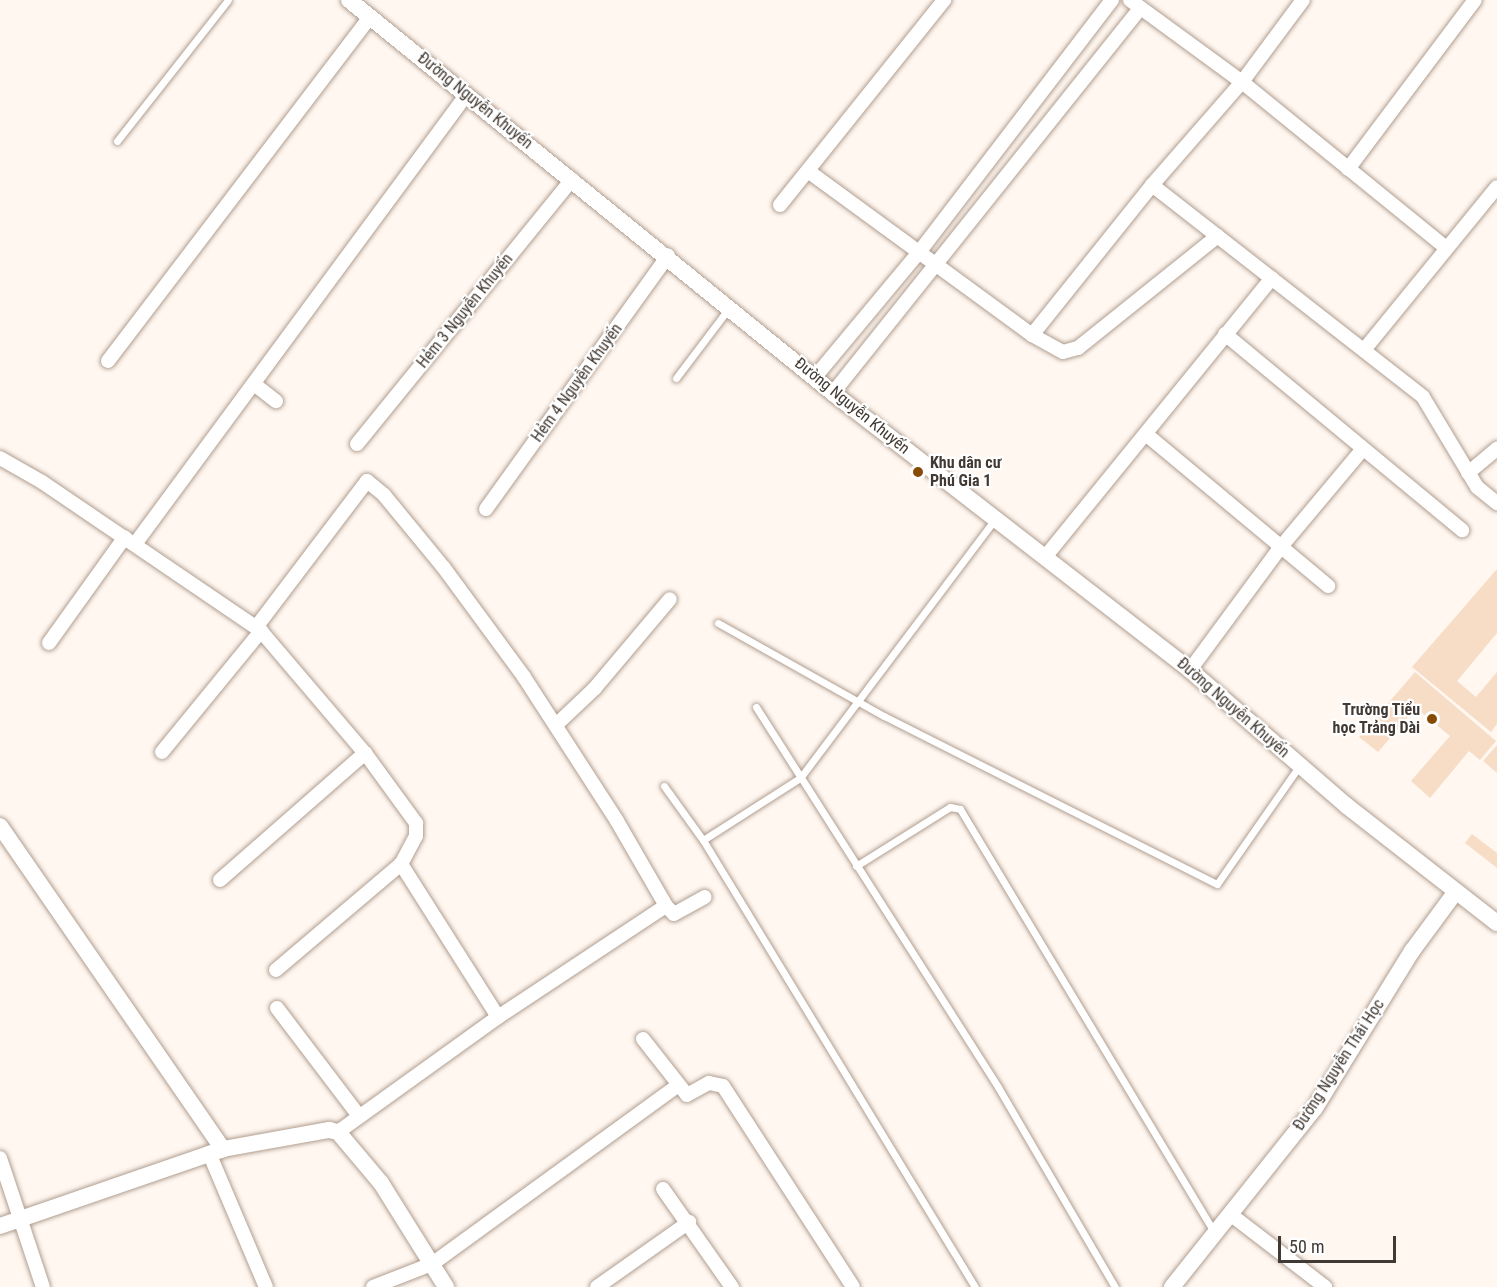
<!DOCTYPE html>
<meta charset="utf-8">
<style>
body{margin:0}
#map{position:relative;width:1497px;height:1287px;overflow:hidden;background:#fff7f0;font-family:"Roboto Condensed",sans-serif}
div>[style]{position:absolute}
.building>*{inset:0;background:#f7dcc6}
.roads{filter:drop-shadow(0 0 2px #b19e90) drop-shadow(0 0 2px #b19e90)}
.service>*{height:7px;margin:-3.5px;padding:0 3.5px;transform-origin:3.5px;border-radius:3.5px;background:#fff}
.minor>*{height:14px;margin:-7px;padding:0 7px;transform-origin:7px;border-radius:7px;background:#fff}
.tertiary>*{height:16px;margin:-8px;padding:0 8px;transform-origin:8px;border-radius:8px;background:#fff}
.dots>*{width:16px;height:16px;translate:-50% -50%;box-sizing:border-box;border:3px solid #fff;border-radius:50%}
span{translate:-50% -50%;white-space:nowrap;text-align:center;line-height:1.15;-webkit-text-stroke:4.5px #fff;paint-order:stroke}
.street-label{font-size:16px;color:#413933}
.poi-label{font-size:16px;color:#413933;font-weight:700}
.left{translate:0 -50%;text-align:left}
.right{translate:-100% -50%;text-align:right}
.scale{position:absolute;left:1278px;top:1236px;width:118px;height:27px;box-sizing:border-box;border:3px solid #413933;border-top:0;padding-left:8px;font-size:18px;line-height:21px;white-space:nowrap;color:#413933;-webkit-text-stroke:4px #fff;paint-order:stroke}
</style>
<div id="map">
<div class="building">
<i style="clip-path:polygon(1497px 569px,1497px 633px,1457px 681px,1476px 697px,1497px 672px,1497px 724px,1491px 732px,1412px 667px)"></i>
<i style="clip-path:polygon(1415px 672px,1496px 741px,1480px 760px,1469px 751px,1430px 798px,1411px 781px,1450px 736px,1416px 708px,1378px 752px,1359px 737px)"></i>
<i style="clip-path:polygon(1497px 745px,1497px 773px,1483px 761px)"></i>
<i style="clip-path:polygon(1472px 834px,1497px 853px,1497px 868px,1465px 843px)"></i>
</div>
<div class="roads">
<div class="service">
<i style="left:117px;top:141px;width:179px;rotate:-51.8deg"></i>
<i style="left:676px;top:378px;width:88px;rotate:-52.9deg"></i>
<i style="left:718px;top:623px;width:190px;rotate:29.3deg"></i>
<i style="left:884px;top:716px;width:373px;rotate:26.8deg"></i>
<i style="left:1217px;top:884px;width:145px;rotate:-55.1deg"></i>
<i style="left:756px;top:707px;width:451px;rotate:57.5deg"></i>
<i style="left:998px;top:1087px;width:232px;rotate:59.7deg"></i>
<i style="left:664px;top:786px;width:67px;rotate:54.2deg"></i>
<i style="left:856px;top:866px;width:111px;rotate:-32.1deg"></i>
<i style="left:950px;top:807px;width:10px;rotate:11deg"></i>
<i style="left:960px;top:809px;width:493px;rotate:59deg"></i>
<i style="left:975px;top:1287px;width:523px;rotate:-121.32deg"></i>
<i style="left:703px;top:840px;width:115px;rotate:-32.6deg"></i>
<i style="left:800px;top:778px;width:324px;rotate:-53deg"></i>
</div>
<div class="minor">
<i style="left:1130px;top:0;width:139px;rotate:36.2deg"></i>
<i style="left:1242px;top:82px;width:263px;rotate:39.1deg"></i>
<i style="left:1348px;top:169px;width:211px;rotate:-53.1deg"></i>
<i style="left:808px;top:171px;width:278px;rotate:36.2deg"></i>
<i style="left:1032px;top:335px;width:35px;rotate:29deg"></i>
<i style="left:1063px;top:352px;width:16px;rotate:-15deg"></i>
<i style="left:1078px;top:348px;width:179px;rotate:-38.7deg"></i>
<i style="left:1152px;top:185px;width:344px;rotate:38deg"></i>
<i style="left:1423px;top:397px;width:105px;rotate:59deg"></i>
<i style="left:1477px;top:487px;width:26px;rotate:39deg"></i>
<i style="left:780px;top:205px;width:263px;rotate:-51.3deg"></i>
<i style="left:1225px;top:334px;width:308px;rotate:39.6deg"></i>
<i style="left:1032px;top:335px;width:192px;rotate:-51.3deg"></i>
<i style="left:1152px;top:185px;width:137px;rotate:-48.9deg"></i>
<i style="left:1242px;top:82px;width:102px;rotate:-53.4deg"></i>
<i style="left:1364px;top:350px;width:210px;rotate:-50.8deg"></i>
<i style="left:108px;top:361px;width:432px;rotate:-52.7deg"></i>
<i style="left:815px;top:377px;width:164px;rotate:-50.2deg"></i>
<i style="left:920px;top:251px;width:316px;rotate:-52.6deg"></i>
<i style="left:254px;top:384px;width:28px;rotate:38deg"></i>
<i style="left:833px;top:393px;width:492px;rotate:-51.4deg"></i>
<i style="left:1147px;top:435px;width:236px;rotate:39.8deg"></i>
<i style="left:357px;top:444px;width:341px;rotate:-50.9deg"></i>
<i style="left:0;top:458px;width:48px;rotate:29.7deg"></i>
<i style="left:42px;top:482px;width:265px;rotate:34.2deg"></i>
<i style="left:261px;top:631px;width:160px;rotate:49.6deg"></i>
<i style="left:365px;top:753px;width:87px;rotate:53.9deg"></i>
<i style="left:416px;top:823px;width:13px;rotate:90deg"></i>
<i style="left:416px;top:836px;width:32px;rotate:118deg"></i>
<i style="left:401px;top:864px;width:181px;rotate:57.6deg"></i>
<i style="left:1468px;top:473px;width:38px;rotate:-40deg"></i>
<i style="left:486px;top:509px;width:312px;rotate:-54.3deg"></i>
<i style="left:135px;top:544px;width:559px;rotate:-53.58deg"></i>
<i style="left:1046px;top:556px;width:358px;rotate:-50.9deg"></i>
<i style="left:257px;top:626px;width:182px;rotate:-52.8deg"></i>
<i style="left:367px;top:481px;width:22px;rotate:39deg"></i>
<i style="left:384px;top:495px;width:94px;rotate:50.6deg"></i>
<i style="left:444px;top:568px;width:135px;rotate:53.7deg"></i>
<i style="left:524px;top:677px;width:171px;rotate:57.1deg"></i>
<i style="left:617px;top:821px;width:98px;rotate:60deg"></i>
<i style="left:666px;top:906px;width:11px;rotate:45deg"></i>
<i style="left:674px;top:914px;width:35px;rotate:-29deg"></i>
<i style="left:49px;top:643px;width:130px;rotate:-54.4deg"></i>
<i style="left:1190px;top:670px;width:152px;rotate:-53.6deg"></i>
<i style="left:1280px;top:548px;width:128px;rotate:-50.1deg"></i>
<i style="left:556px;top:725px;width:54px;rotate:-43.5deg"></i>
<i style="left:595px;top:688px;width:116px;rotate:-49.9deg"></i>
<i style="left:162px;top:752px;width:156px;rotate:-50.7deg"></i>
<i style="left:220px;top:880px;width:193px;rotate:-41.2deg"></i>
<i style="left:276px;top:970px;width:164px;rotate:-40.3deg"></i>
<i style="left:277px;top:1008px;width:136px;rotate:52.8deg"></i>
<i style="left:643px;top:1039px;width:71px;rotate:51.8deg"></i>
<i style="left:687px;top:1095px;width:25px;rotate:-29deg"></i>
<i style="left:709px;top:1083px;width:14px;rotate:12deg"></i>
<i style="left:723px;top:1086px;width:239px;rotate:57.1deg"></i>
<i style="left:338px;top:1132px;width:197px;rotate:-35.7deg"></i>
<i style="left:498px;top:1017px;width:201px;rotate:-33.5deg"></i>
<i style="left:209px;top:1153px;width:146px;rotate:67deg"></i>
<i style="left:0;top:1158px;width:136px;rotate:71.6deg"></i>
<i style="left:663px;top:1189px;width:120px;rotate:54.9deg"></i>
<i style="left:1230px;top:1214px;width:120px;rotate:37.5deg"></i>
<i style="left:373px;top:1287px;width:63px;rotate:-21.3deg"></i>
<i style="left:432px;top:1264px;width:304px;rotate:-36deg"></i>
<i style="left:597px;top:1287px;width:113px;rotate:-35.2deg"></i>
</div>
<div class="tertiary">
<i style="left:349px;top:0;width:623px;rotate:39.08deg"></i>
<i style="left:833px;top:393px;width:452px;rotate:37.8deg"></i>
<i style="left:1190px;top:670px;width:208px;rotate:40.9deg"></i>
<i style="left:1347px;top:806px;width:190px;rotate:38deg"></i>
<i style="left:0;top:826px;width:393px;rotate:55.4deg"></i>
<i style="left:0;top:1226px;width:236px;rotate:-19deg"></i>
<i style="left:223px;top:1149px;width:108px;rotate:-10.2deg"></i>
<i style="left:329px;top:1130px;width:9px;rotate:13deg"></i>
<i style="left:338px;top:1132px;width:67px;rotate:49.9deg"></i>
<i style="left:381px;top:1183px;width:123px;rotate:58deg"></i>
<i style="left:1172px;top:1287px;width:229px;rotate:-51.4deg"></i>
<i style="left:1315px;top:1108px;width:185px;rotate:-58.3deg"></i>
<i style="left:1412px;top:951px;width:71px;rotate:-53.6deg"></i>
</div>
</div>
<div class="dots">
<i style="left:918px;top:472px;background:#874b06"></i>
<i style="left:1432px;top:719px;background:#874b06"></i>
</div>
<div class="street-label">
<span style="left:475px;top:101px;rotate:39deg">Đường Nguyễn Khuyến</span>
<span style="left:465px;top:311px;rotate:-51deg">Hẻm 3 Nguyễn Khuyến</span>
<span style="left:577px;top:383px;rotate:-54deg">Hẻm 4 Nguyễn Khuyến</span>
<span style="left:852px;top:406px;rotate:39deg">Đường Nguyễn Khuyến</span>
<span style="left:1233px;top:708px;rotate:41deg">Đường Nguyễn Khuyến</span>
<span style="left:1339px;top:1065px;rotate:-57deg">Đường Nguyễn Thái Học</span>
</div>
<div class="poi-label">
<span class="left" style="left:930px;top:472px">Khu dân cư<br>Phú Gia 1</span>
<span class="right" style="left:1420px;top:719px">Trường Tiểu<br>học Trảng Dài</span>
</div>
<div class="scale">50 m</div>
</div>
